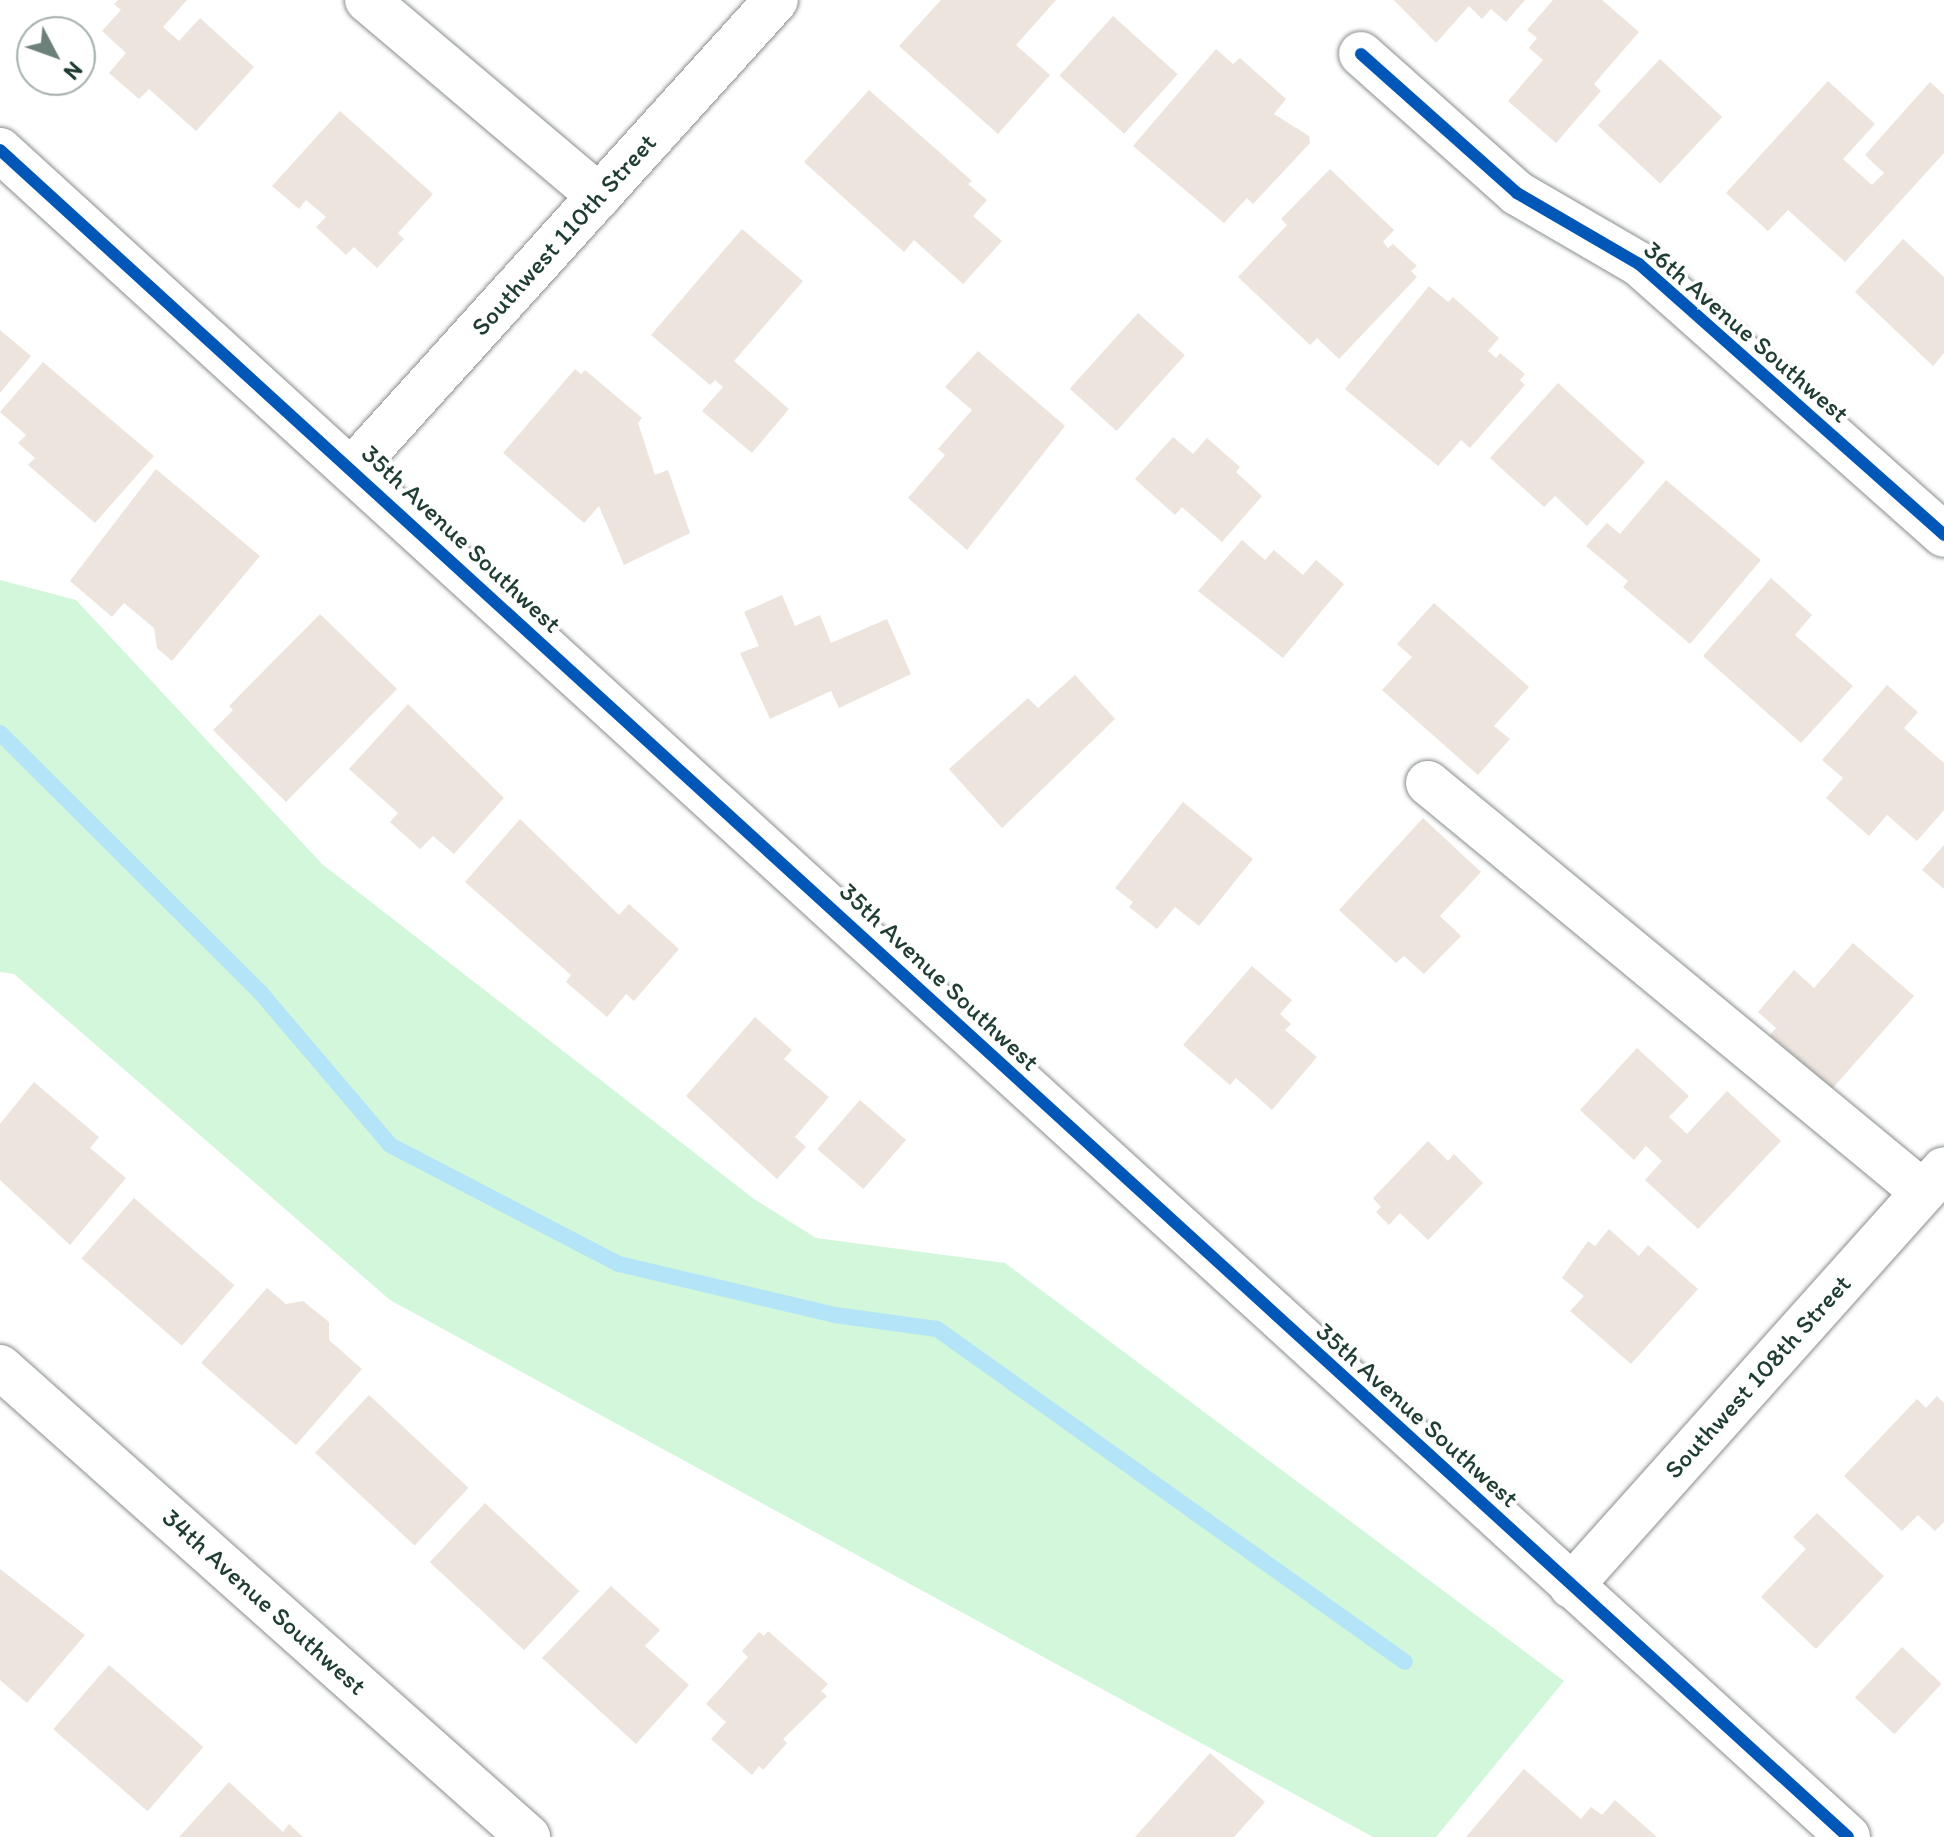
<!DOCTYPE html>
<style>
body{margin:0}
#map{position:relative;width:1944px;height:1837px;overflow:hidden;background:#fff;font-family:Itim,sans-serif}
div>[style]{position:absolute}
.green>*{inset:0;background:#d2f7da}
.stream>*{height:16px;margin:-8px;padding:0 8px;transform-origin:8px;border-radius:8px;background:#b3e4f8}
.building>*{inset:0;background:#ede4de;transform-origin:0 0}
.roads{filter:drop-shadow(0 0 2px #898f8d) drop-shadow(0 0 2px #898f8d)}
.minor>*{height:44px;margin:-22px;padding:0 22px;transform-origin:22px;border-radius:22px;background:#fff}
.cycleway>*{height:12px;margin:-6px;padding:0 6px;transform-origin:6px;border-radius:6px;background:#0057b8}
span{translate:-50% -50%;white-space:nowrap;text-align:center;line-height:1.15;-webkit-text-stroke:7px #fff;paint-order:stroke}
.street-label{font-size:26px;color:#1f3d34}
.north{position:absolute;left:16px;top:16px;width:80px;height:80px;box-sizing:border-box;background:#fff;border:2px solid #a5b1ae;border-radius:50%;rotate:131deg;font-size:22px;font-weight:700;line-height:32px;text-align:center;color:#1f3d34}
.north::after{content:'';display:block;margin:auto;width:28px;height:36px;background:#6d817b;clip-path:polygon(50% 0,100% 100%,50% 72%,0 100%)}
</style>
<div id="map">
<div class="green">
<i style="clip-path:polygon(0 580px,76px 600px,322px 864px,754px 1199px,816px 1238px,1005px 1263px,1564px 1681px,1436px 1837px,1373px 1837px,390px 1300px,14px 974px,0 972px)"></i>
</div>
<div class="stream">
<i style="left:0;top:733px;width:367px;rotate:44.9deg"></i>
<i style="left:260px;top:992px;width:201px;rotate:49.6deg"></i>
<i style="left:390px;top:1145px;width:258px;rotate:27.5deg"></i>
<i style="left:619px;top:1264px;width:222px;rotate:13.3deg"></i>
<i style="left:835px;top:1315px;width:103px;rotate:7.8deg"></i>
<i style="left:937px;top:1329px;width:574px;rotate:35.43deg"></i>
</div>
<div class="building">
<i style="clip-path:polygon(118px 0,187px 0,163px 27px,179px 41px,200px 18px,254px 67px,196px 131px,149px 89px,139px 99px,109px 73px,126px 53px,102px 31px,121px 10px,114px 4px)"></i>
<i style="clip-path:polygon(941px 0,1056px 0,1016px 45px,1050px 75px,998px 134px,899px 46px)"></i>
<i style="clip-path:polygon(1394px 0,1525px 0,1506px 22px,1491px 9px,1482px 19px,1469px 6px,1436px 43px)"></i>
<i style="clip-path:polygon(1553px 0,1602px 0,1639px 32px,1594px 84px,1601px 91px,1556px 143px,1508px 101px,1543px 60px,1529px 48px,1537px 38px,1527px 30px)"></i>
<i style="left:1113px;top:16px;width:87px;height:80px;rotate:42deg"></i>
<i style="clip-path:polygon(1216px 49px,1233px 64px,1240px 58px,1286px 99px,1274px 114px,1309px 136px,1310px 143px,1253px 204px,1247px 198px,1224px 223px,1133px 146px)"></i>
<i style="left:1660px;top:59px;width:85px;height:91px;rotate:43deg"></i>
<i style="clip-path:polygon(1828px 81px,1875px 124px,1843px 159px,1872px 185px,1884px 173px,1865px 155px,1930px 82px,1944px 95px,1944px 153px,1845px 262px,1788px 210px,1768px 231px,1726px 193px)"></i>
<i style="clip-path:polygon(869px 90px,972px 181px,968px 184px,987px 200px,973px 216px,1002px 241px,963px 284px,914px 240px,904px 252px,804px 162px)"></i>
<i style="clip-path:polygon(340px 111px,433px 194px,398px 233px,404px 239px,377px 268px,354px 247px,346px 255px,316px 227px,326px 217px,306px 200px,299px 209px,272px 186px)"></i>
<i style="clip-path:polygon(1330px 169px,1394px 230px,1383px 242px,1388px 248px,1393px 244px,1417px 266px,1411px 271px,1417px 277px,1339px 359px,1317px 338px,1310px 345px,1238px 277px,1287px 225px,1281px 219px)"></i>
<i style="clip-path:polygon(742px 229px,803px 281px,734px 361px,789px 409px,752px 453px,702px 411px,723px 387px,715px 380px,710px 385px,651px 335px)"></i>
<i style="clip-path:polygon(1903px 239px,1944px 277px,1944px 353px,1933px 366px,1855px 292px)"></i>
<i style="clip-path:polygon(1429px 286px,1448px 302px,1453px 297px,1499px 338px,1488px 351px,1496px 358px,1500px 353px,1525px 374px,1520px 380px,1525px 385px,1470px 448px,1461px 440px,1438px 466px,1345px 389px)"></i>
<i style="left:1138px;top:313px;width:63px;height:102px;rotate:42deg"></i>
<i style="clip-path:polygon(0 330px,31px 356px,0 393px)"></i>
<i style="clip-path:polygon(978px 351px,1065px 426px,967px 550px,908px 498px,945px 455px,938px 449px,972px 410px,945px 387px)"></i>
<i style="clip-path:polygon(43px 362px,154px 456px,95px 523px,28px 465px,35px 458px,18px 443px,26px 435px,0 412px)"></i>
<i style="clip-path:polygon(575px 369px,581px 374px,585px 370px,642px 418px,638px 423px,655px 475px,668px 470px,690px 533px,624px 565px,599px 506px,584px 523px,503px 453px)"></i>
<i style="clip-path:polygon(1558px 383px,1645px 462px,1587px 526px,1555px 496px,1544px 507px,1490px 458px)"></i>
<i style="clip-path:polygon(1173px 437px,1193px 454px,1207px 438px,1240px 467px,1236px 472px,1262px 496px,1222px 542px,1182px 507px,1175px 515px,1135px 479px)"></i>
<i style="clip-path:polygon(156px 469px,260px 556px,172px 661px,157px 648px,154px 628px,124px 603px,112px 617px,70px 581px)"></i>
<i style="clip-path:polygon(1666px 480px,1761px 560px,1690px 644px,1623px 587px,1628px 581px,1586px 546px,1607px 523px,1620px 534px)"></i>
<i style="clip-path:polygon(1242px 540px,1265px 560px,1274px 550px,1303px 575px,1316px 560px,1344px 584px,1283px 658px,1198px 591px)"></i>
<i style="clip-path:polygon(1771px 578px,1812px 615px,1795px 635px,1853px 686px,1801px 743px,1703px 656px)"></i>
<i style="clip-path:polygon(782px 595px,795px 626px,820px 615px,831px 643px,887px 619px,911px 674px,839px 708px,831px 691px,770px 719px,740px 653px,759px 646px,744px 612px)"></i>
<i style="clip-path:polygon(1434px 603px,1529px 687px,1494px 726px,1510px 739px,1478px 775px,1382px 690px,1412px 657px,1397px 644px)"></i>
<i style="clip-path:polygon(320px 614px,397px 689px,286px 802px,213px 730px,233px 710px,229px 706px)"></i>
<i style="clip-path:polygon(1075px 675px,1115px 719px,1002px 828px,949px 769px,1028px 698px,1038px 708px)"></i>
<i style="clip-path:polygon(1887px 685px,1918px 712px,1904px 728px,1944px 763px,1944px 810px,1917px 841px,1887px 815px,1869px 836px,1826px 798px,1843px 778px,1822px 760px)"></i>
<i style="clip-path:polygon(408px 704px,504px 798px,454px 854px,433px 836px,420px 849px,390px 822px,398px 813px,349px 769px)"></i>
<i style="clip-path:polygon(1183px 802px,1253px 859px,1199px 926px,1175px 907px,1157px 929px,1129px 907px,1133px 902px,1115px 888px)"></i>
<i style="clip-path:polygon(1423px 818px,1481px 872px,1440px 916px,1461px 936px,1424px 974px,1404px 956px,1396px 963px,1339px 910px)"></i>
<i style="clip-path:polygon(520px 819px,619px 915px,629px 904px,679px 949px,634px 1001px,626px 994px,607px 1017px,566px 982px,571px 975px,465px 882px)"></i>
<i style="clip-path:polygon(1944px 845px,1944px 889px,1922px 870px)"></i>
<i style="clip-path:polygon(1853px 943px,1914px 996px,1832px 1089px,1770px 1035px,1776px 1028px,1758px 1012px,1794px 970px,1814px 988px)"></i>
<i style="clip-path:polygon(1252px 966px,1292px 1000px,1280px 1014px,1291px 1024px,1285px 1030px,1317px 1057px,1272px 1110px,1236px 1078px,1230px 1085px,1183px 1045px)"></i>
<i style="clip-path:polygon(755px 1017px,792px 1050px,784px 1059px,829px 1097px,795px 1137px,806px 1147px,777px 1179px,686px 1096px)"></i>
<i style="clip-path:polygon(1637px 1048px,1689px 1096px,1669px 1117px,1687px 1134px,1727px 1091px,1781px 1141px,1698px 1229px,1645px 1180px,1662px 1161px,1646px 1146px,1634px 1160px,1580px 1110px)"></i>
<i style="clip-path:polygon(34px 1082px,99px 1137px,90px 1148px,126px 1178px,70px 1245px,0 1180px,0 1124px)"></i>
<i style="left:860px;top:1100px;width:61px;height:65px;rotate:41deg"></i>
<i style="clip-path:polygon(1428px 1141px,1448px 1161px,1454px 1154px,1483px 1183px,1428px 1240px,1400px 1213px,1389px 1225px,1376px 1212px,1381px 1207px,1373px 1198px)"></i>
<i style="left:134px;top:1198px;width:133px;height:80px;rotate:41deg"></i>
<i style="clip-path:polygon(1609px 1229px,1639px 1256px,1648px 1245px,1698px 1289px,1631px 1364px,1570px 1311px,1584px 1296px,1562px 1278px,1588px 1241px,1595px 1246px)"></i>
<i style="clip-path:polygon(267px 1288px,286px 1304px,303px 1301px,329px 1322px,329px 1340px,362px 1369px,296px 1445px,201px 1363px)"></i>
<i style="left:369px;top:1395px;width:136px;height:79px;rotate:43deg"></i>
<i style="clip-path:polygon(1937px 1396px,1944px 1403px,1944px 1522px,1935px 1531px,1918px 1515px,1902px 1531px,1844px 1476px,1917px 1399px,1926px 1408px)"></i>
<i style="left:485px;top:1503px;width:129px;height:81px;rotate:43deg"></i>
<i style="clip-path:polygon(1817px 1513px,1884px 1576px,1816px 1649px,1761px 1597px,1806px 1549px,1793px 1537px)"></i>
<i style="clip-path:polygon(0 1569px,85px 1635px,27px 1703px,0 1680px)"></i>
<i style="clip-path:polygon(611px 1586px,660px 1630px,645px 1646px,689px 1685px,636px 1744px,542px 1658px)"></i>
<i style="clip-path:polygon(768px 1631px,828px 1684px,821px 1691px,827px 1696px,783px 1739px,787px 1743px,763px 1770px,759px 1766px,752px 1775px,711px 1739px,726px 1722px,706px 1704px,748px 1657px,742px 1651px,759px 1632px,764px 1636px)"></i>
<i style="left:1902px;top:1647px;width:54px;height:69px;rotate:43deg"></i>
<i style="left:109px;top:1665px;width:125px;height:85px;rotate:41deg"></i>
<i style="clip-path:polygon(1210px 1753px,1265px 1802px,1234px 1837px,1135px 1837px)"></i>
<i style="clip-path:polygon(1524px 1769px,1581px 1819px,1591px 1807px,1602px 1815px,1615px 1800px,1657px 1837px,1466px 1837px)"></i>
<i style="clip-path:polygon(229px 1782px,283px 1832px,289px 1824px,303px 1837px,179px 1837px)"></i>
</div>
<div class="roads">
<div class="minor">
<i style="left:367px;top:0;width:304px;rotate:40.2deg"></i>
<i style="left:1361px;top:54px;width:209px;rotate:41.7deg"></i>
<i style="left:1517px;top:193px;width:141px;rotate:30.2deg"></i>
<i style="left:1639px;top:264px;width:408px;rotate:41.6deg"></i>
<i style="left:0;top:150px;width:2502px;rotate:42.39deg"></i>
<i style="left:352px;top:469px;width:632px;rotate:-47.88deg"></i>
<i style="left:1428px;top:783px;width:642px;rotate:39.57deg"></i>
<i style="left:0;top:1367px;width:707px;rotate:41.67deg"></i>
<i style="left:1571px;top:1586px;width:559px;rotate:-48.19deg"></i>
</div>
</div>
<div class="cycleway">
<i style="left:1361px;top:54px;width:209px;rotate:41.7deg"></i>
<i style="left:1517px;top:193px;width:141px;rotate:30.2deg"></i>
<i style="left:1639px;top:264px;width:408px;rotate:41.6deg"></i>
<i style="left:0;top:150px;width:2502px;rotate:42.39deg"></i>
</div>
<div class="street-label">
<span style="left:564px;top:235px;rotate:-48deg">Southwest 110th Street</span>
<span style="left:1746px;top:332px;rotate:41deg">36th Avenue Southwest</span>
<span style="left:461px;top:539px;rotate:43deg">35th Avenue Southwest</span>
<span style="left:939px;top:977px;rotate:43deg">35th Avenue Southwest</span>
<span style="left:1758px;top:1377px;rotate:-48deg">Southwest 108th Street</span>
<span style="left:1417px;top:1415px;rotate:42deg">35th Avenue Southwest</span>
<span style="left:264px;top:1602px;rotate:42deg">34th Avenue Southwest</span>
</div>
<div class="north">N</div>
</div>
